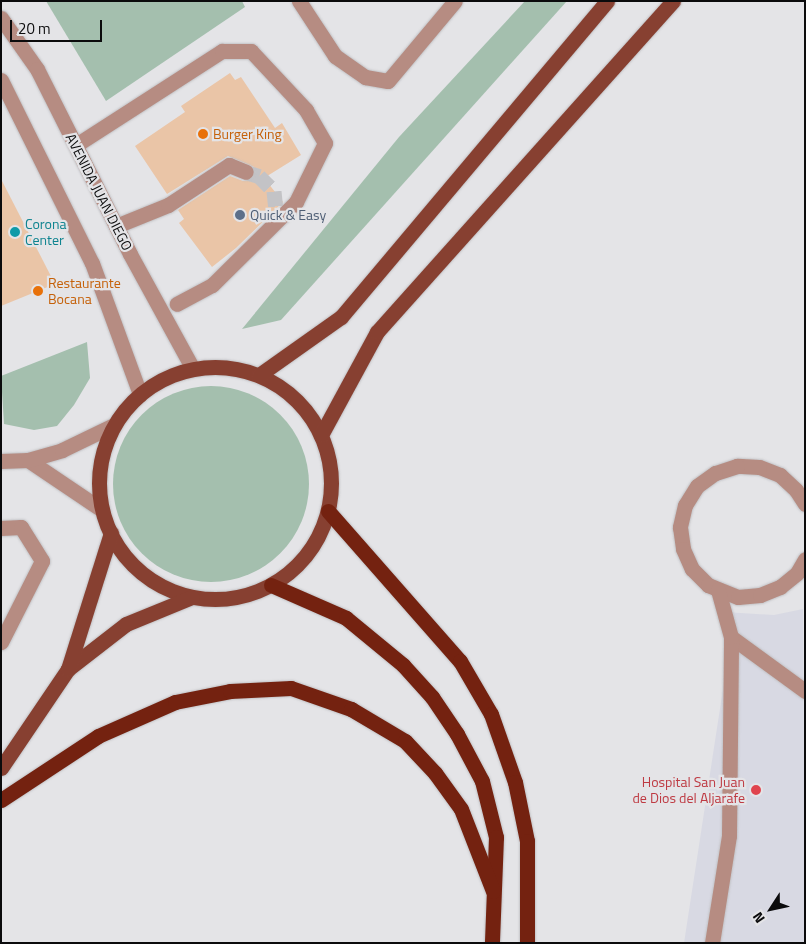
<!DOCTYPE html>
<style>
body{margin:0}
#map{position:relative;width:806px;height:944px;overflow:hidden;background:#e4e4e7;font-family:"Titillium Web",sans-serif}
div>[style]{position:absolute}
.built>*{inset:0;background:#d8d9e3}
.green>*{inset:0;background:#a4bfae}
.round{border-radius:50%}
.building>*{inset:0;background:#eac5a7}
.minor-tunnel>*{height:15px;margin-top:-7.5px;transform-origin:0;background:repeating-linear-gradient(90deg,#c3c3c6 0 15px,transparent 0 23px)}
.roads{filter:drop-shadow(0 0 1px #c1c1c4) drop-shadow(0 0 1px #c1c1c4)}
.minor>*{height:15px;margin:-7.5px;padding:0 7.5px;transform-origin:7.5px;border-radius:7.5px;background:#b68c82}
.major>*{height:15px;margin:-7.5px;padding:0 7.5px;transform-origin:7.5px;border-radius:7.5px;background:#874031}
.major>.ring{margin:-7.5px;padding:0;box-sizing:content-box;background:none;border:15px solid #874031;border-radius:50%}
.highway>*{height:15px;margin:-7.5px;padding:0 7.5px;transform-origin:7.5px;border-radius:7.5px;background:#742210}
.dots>*{width:14px;height:14px;translate:-50% -50%;box-sizing:border-box;border:2px solid #e4e4e7;border-radius:50%}
span{translate:-50% -50%;white-space:nowrap;text-align:center;line-height:1.15;-webkit-text-stroke:4.5px #e4e4e7;paint-order:stroke}
.food-label{font-size:14px;color:#c56008}
.left{translate:0 -50%;text-align:left}
.street-label{font-size:14px;color:#0b0b0c}
.service-label{font-size:14px;color:#4e5e75}
.culture-label{font-size:14px;color:#0d838f}
.health-label{font-size:14px;color:#be3a42}
.right{translate:-100% -50%;text-align:right}
.frame{position:absolute;inset:0;border:2px solid #0b0b0c;pointer-events:none}
.north{position:absolute;left:746px;top:884px;width:50px;height:50px;-webkit-text-stroke:4px #e4e4e7;paint-order:stroke;rotate:235deg;font-size:14px;font-weight:700;line-height:20px;text-align:center;color:#0b0b0c}
.north::after{content:'';display:block;margin:auto;width:18px;height:22px;background:#0b0b0c;clip-path:polygon(50% 0,100% 100%,50% 72%,0 100%)}
.scale{position:absolute;left:10px;top:20px;width:92px;height:22px;box-sizing:border-box;border:2px solid #0b0b0c;border-top:0;padding-left:6px;font-size:15px;line-height:18px;white-space:nowrap;color:#0b0b0c;-webkit-text-stroke:4px #e4e4e7;paint-order:stroke}
</style>
<div id="map">
<div class="built">
<i style="clip-path:polygon(803px 609px,805px 943px,684px 943px,731px 637px,725px 612px,774px 615px)"></i>
</div>
<div class="green">
<i style="clip-path:polygon(46px 1px,242px 1px,245px 7px,106px 101px)"></i>
<i style="clip-path:polygon(525px 1px,567px 1px,281px 320px,242px 329px,399px 137px)"></i>
<i style="clip-path:polygon(87px 342px,90px 378px,74px 405px,57px 426px,34px 430px,4px 424px,1px 376px)"></i>
<i class="round" style="left:113px;top:386px;width:196px;height:196px"></i>
</div>
<div class="building">
<i style="clip-path:polygon(230px 73px,235px 80px,241px 77px,275px 128px,282px 123px,301px 155px,264px 178px,283px 202px,236px 248px,212px 267px,179px 223px,184px 219px,178px 210px,230px 176px,243px 181px,251px 180px,255px 175px,254px 167px,228px 156px,167px 194px,135px 146px,185px 112px,181px 106px)"></i>
<i style="clip-path:polygon(1px 179px,55px 284px,1px 306px)"></i>
</div>
<div class="minor-tunnel">
<i style="left:246px;top:172px;width:14px;rotate:17deg"></i>
<i style="left:259px;top:176px;width:21px;rotate:45deg"></i>
<i style="left:274px;top:191px;width:30px;rotate:84deg"></i>
</div>
<div class="roads">
<div class="minor">
<i style="left:299px;top:1px;width:66px;rotate:56.8deg"></i>
<i style="left:335px;top:56px;width:37px;rotate:35deg"></i>
<i style="left:365px;top:77px;width:23px;rotate:10deg"></i>
<i style="left:388px;top:81px;width:104px;rotate:-50.1deg"></i>
<i style="left:1px;top:18px;width:62px;rotate:54.8deg"></i>
<i style="left:37px;top:69px;width:207px;rotate:63.3deg"></i>
<i style="left:130px;top:254px;width:131px;rotate:61.3deg"></i>
<i style="left:1px;top:80px;width:204px;rotate:63.6deg"></i>
<i style="left:92px;top:263px;width:140px;rotate:69.9deg"></i>
<i style="left:76px;top:145px;width:174px;rotate:-32.8deg"></i>
<i style="left:222px;top:51px;width:29px"></i>
<i style="left:251px;top:51px;width:81px;rotate:47deg"></i>
<i style="left:306px;top:110px;width:38px;rotate:60deg"></i>
<i style="left:325px;top:143px;width:66px;rotate:116.2deg"></i>
<i style="left:296px;top:202px;width:118px;rotate:135.3deg"></i>
<i style="left:212px;top:285px;width:40px;rotate:152deg"></i>
<i style="left:116px;top:226px;width:56px;rotate:-22deg"></i>
<i style="left:168px;top:205px;width:73px;rotate:-33.3deg"></i>
<i style="left:229px;top:165px;width:18px;rotate:22deg"></i>
<i style="left:28px;top:460px;width:89px;rotate:34deg"></i>
<i style="left:1px;top:461px;width:27px;rotate:-2deg"></i>
<i style="left:28px;top:460px;width:35px;rotate:-16deg"></i>
<i style="left:62px;top:450px;width:58px;rotate:-25.7deg"></i>
<i style="left:805px;top:504px;width:17px;rotate:-123deg"></i>
<i style="left:796px;top:490px;width:22px;rotate:-137deg"></i>
<i style="left:780px;top:475px;width:22px;rotate:-159deg"></i>
<i style="left:759px;top:467px;width:22px;rotate:-177deg"></i>
<i style="left:737px;top:466px;width:23px;rotate:162deg"></i>
<i style="left:715px;top:473px;width:22px;rotate:144deg"></i>
<i style="left:697px;top:486px;width:22px;rotate:122deg"></i>
<i style="left:685px;top:505px;width:23px;rotate:103deg"></i>
<i style="left:680px;top:527px;width:22px;rotate:82deg"></i>
<i style="left:683px;top:549px;width:22px;rotate:66deg"></i>
<i style="left:692px;top:569px;width:23px;rotate:45deg"></i>
<i style="left:708px;top:585px;width:32px;rotate:22deg"></i>
<i style="left:738px;top:597px;width:22px;rotate:-5deg"></i>
<i style="left:760px;top:595px;width:22px;rotate:-22deg"></i>
<i style="left:780px;top:587px;width:22px;rotate:-39deg"></i>
<i style="left:797px;top:573px;width:16px;rotate:-60deg"></i>
<i style="left:1px;top:528px;width:20px;rotate:-3deg"></i>
<i style="left:21px;top:527px;width:40px;rotate:58deg"></i>
<i style="left:42px;top:561px;width:91px;rotate:116.8deg"></i>
<i style="left:731px;top:637px;width:92px;rotate:36.1deg"></i>
<i style="left:712px;top:943px;width:108px;rotate:-81deg"></i>
<i style="left:729px;top:836px;width:199px;rotate:-89.4deg"></i>
<i style="left:731px;top:637px;width:49px;rotate:-105.5deg"></i>
</div>
<div class="major">
<i class="ring" style="left:99px;top:367px;width:217px;height:217px"></i>
<i style="left:259px;top:375px;width:100px;rotate:-35.3deg"></i>
<i style="left:341px;top:317px;width:413px;rotate:-49.9deg"></i>
<i style="left:321px;top:435px;width:117px;rotate:-61.5deg"></i>
<i style="left:377px;top:332px;width:444px;rotate:-48.2deg"></i>
<i style="left:68px;top:669px;width:73px;rotate:-37.8deg"></i>
<i style="left:126px;top:624px;width:71px;rotate:-22.2deg"></i>
<i style="left:1px;top:768px;width:120px;rotate:-55.9deg"></i>
<i style="left:68px;top:669px;width:143px;rotate:-72.5deg"></i>
</div>
<div class="highway">
<i style="left:328px;top:511px;width:200px;rotate:48.7deg"></i>
<i style="left:460px;top:661px;width:61px;rotate:59.7deg"></i>
<i style="left:491px;top:714px;width:72px;rotate:70.6deg"></i>
<i style="left:515px;top:782px;width:60px;rotate:78.5deg"></i>
<i style="left:527px;top:841px;width:102px;rotate:90deg"></i>
<i style="left:271px;top:585px;width:82px;rotate:23.7deg"></i>
<i style="left:346px;top:618px;width:74px;rotate:39.5deg"></i>
<i style="left:403px;top:665px;width:43px;rotate:47.8deg"></i>
<i style="left:432px;top:697px;width:45px;rotate:56deg"></i>
<i style="left:457px;top:734px;width:53px;rotate:62deg"></i>
<i style="left:482px;top:781px;width:58px;rotate:76deg"></i>
<i style="left:496px;top:837px;width:106px;rotate:92.2deg"></i>
<i style="left:1px;top:800px;width:116px;rotate:-33.4deg"></i>
<i style="left:98px;top:736px;width:84px;rotate:-23.8deg"></i>
<i style="left:175px;top:702px;width:56px;rotate:-11.3deg"></i>
<i style="left:230px;top:691px;width:61px;rotate:-2.8deg"></i>
<i style="left:291px;top:688px;width:64px;rotate:19.3deg"></i>
<i style="left:351px;top:709px;width:63px;rotate:30.7deg"></i>
<i style="left:405px;top:741px;width:44px;rotate:46.8deg"></i>
<i style="left:435px;top:773px;width:44px;rotate:54.2deg"></i>
<i style="left:461px;top:809px;width:88px;rotate:68.7deg"></i>
</div>
</div>
<div class="dots">
<i style="left:203px;top:134px;background:#e8710a"></i>
<i style="left:240px;top:215px;background:#5c6f8a"></i>
<i style="left:15px;top:232px;background:#0f9aa8"></i>
<i style="left:38px;top:291px;background:#e8710a"></i>
<i style="left:756px;top:790px;background:#e0444e"></i>
</div>
<div class="food-label">
<span class="left" style="left:213px;top:134px">Burger King</span>
<span class="left" style="left:48px;top:291px">Restaurante<br>Bocana</span>
</div>
<div class="street-label">
<span style="left:99px;top:192px;rotate:63deg">AVENIDA JUAN DIEGO</span>
</div>
<div class="service-label">
<span class="left" style="left:250px;top:215px">Quick &amp; Easy</span>
</div>
<div class="culture-label">
<span class="left" style="left:25px;top:232px">Corona<br>Center</span>
</div>
<div class="health-label">
<span class="right" style="left:745px;top:790px">Hospital San Juan<br>de Dios del Aljarafe</span>
</div>
<div class="frame"></div>
<div class="north">N</div>
<div class="scale">20 m</div>
</div>
